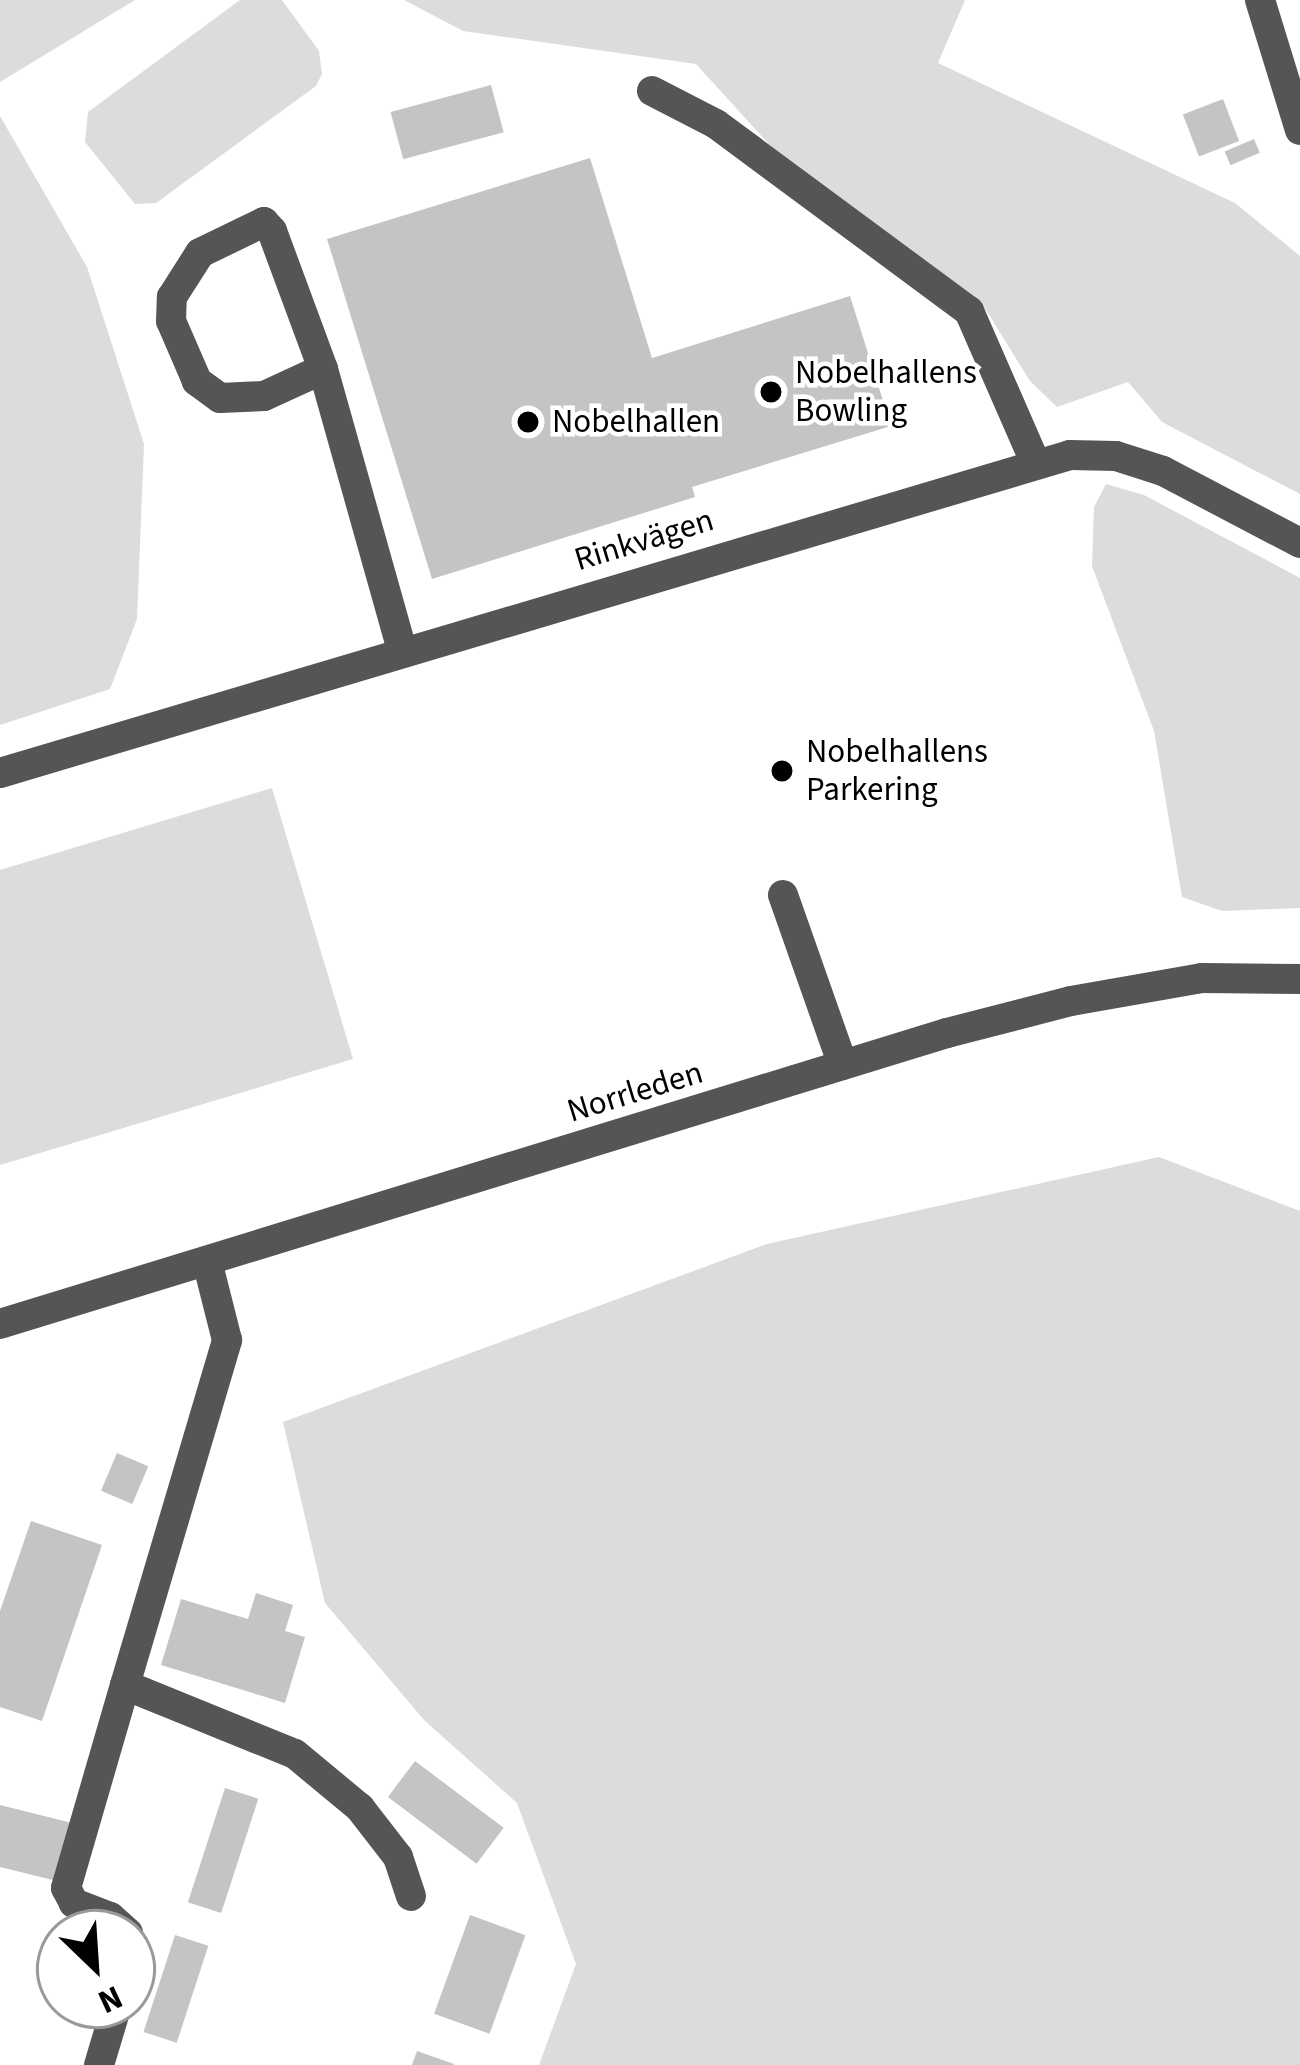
<!DOCTYPE html>
<meta charset="utf-8">
<style>
body{margin:0}
#map{position:relative;width:1300px;height:2065px;overflow:hidden;background:#fff;font-family:"Source Sans 3",sans-serif}
div>[style]{position:absolute}
.green>*{inset:0;background:#dcdcdc}
.building>*{inset:0;background:#c4c4c4;transform-origin:0 0}
.minor>*{height:30px;margin:-15px;padding:0 15px;transform-origin:15px;border-radius:15px;background:#555}
.dots>*{width:33px;height:33px;translate:-50% -50%;box-sizing:border-box;border:6px solid #fff;border-radius:50%}
span{translate:-50% -50%;white-space:nowrap;text-align:center;line-height:1.15;-webkit-text-stroke:9px #fff;paint-order:stroke}
.poi-label{font-size:33px;color:#000}
.left{translate:0 -50%;text-align:left}
.street-label{font-size:33px;color:#000}
.north{position:absolute;left:36px;top:1909px;width:120px;height:120px;box-sizing:border-box;background:#fff;border:3px solid #999;border-radius:50%;rotate:155deg;font-size:33px;font-weight:700;line-height:48px;text-align:center;color:#000}
.north::after{content:'';display:block;margin:auto;width:42px;height:54px;background:#000;clip-path:polygon(50% 0,100% 100%,50% 72%,0 100%)}
</style>
<div id="map">
<div class="green">
<i style="clip-path:polygon(0 0,135px 0,0 82px)"></i>
<i style="clip-path:polygon(240px 0,282px 0,319px 51px,322px 74px,316px 86px,156px 203px,135px 204px,85px 142px,88px 112px)"></i>
<i style="clip-path:polygon(404px 0,965px 0,938px 63px,1235px 203px,1300px 256px,1300px 494px,1162px 422px,1128px 382px,1057px 407px,1030px 381px,986px 310px,855px 225px,798px 176px,696px 64px,463px 31px)"></i>
<i style="clip-path:polygon(0 116px,87px 267px,144px 444px,137px 619px,110px 689px,0 725px)"></i>
<i style="clip-path:polygon(1106px 484px,1144px 495px,1300px 578px,1300px 908px,1222px 911px,1182px 897px,1154px 731px,1092px 566px,1094px 507px)"></i>
<i style="clip-path:polygon(272px 788px,353px 1059px,0 1165px,0 870px)"></i>
<i style="clip-path:polygon(1159px 1157px,1300px 1211px,1300px 2065px,539px 2065px,576px 1964px,517px 1803px,424px 1720px,325px 1603px,283px 1422px,767px 1244px)"></i>
</div>
<div class="building">
<i style="left:491px;top:85px;width:49px;height:104px;rotate:75deg"></i>
<i style="left:1223px;top:99px;width:45px;height:43px;rotate:69deg"></i>
<i style="left:1254px;top:139px;width:15px;height:32px;rotate:67deg"></i>
<i style="clip-path:polygon(590px 158px,652px 358px,850px 296px,891px 426px,692px 487px,695px 497px,432px 579px,327px 239px)"></i>
<i style="left:117px;top:1453px;width:34px;height:41px;rotate:23deg"></i>
<i style="clip-path:polygon(31px 1521px,102px 1545px,42px 1721px,0 1707px,0 1611px)"></i>
<i style="clip-path:polygon(256px 1593px,293px 1605px,285px 1631px,305px 1637px,285px 1703px,161px 1665px,181px 1599px,248px 1619px)"></i>
<i style="left:415px;top:1761px;width:111px;height:45px;rotate:37deg"></i>
<i style="left:225px;top:1788px;width:35px;height:120px;rotate:18deg"></i>
<i style="clip-path:polygon(0 1805px,80px 1825px,65px 1883px,0 1867px)"></i>
<i style="left:470px;top:1915px;width:59px;height:105px;rotate:20deg"></i>
<i style="left:175px;top:1935px;width:35px;height:102px;rotate:18deg"></i>
<i style="clip-path:polygon(417px 2051px,454px 2064px,454px 2065px,412px 2065px)"></i>
</div>
<div class="minor">
<i style="left:1260px;top:0;width:136px;rotate:72.9deg"></i>
<i style="left:652px;top:91px;width:72px;rotate:27.3deg"></i>
<i style="left:716px;top:124px;width:315px;rotate:36.5deg"></i>
<i style="left:969px;top:311px;width:165px;rotate:66.4deg"></i>
<i style="left:323px;top:369px;width:65px;rotate:155.4deg"></i>
<i style="left:264px;top:396px;width:44px;rotate:177.4deg"></i>
<i style="left:220px;top:398px;width:29px;rotate:-144deg"></i>
<i style="left:197px;top:381px;width:65px;rotate:-113.4deg"></i>
<i style="left:171px;top:321px;width:24px;rotate:-88deg"></i>
<i style="left:172px;top:297px;width:52px;rotate:-57.5deg"></i>
<i style="left:200px;top:253px;width:71px;rotate:-25.8deg"></i>
<i style="left:264px;top:222px;width:12px;rotate:48deg"></i>
<i style="left:272px;top:231px;width:147px;rotate:69.7deg"></i>
<i style="left:323px;top:369px;width:292px;rotate:74.3deg"></i>
<i style="left:0;top:773px;width:1116px;rotate:-16.55deg"></i>
<i style="left:1070px;top:455px;width:46px;rotate:1.2deg"></i>
<i style="left:1116px;top:456px;width:49px;rotate:17.7deg"></i>
<i style="left:1163px;top:471px;width:155px;rotate:27.7deg"></i>
<i style="left:783px;top:895px;width:180px;rotate:70.6deg"></i>
<i style="left:0;top:1324px;width:991px;rotate:-17.08deg"></i>
<i style="left:947px;top:1033px;width:128px;rotate:-14.5deg"></i>
<i style="left:1071px;top:1001px;width:133px;rotate:-10deg"></i>
<i style="left:1202px;top:978px;width:98px;rotate:0.6deg"></i>
<i style="left:125px;top:1685px;width:360px;rotate:-73.5deg"></i>
<i style="left:227px;top:1340px;width:81px;rotate:-104.2deg"></i>
<i style="left:128px;top:1933px;width:24px;rotate:-138deg"></i>
<i style="left:110px;top:1917px;width:39px;rotate:-159deg"></i>
<i style="left:74px;top:1903px;width:17px;rotate:-118deg"></i>
<i style="left:66px;top:1888px;width:211px;rotate:-73.8deg"></i>
<i style="left:125px;top:1685px;width:183px;rotate:22.1deg"></i>
<i style="left:295px;top:1754px;width:85px;rotate:39.7deg"></i>
<i style="left:360px;top:1808px;width:62px;rotate:52.2deg"></i>
<i style="left:398px;top:1857px;width:41px;rotate:71.6deg"></i>
<i style="left:99px;top:2065px;width:63px;rotate:-73.3deg"></i>
</div>
<div class="dots">
<i style="left:771px;top:392px;background:#000"></i>
<i style="left:528px;top:422px;background:#000"></i>
<i style="left:782px;top:771px;background:#000"></i>
</div>
<div class="poi-label">
<span class="left" style="left:795px;top:392px">Nobelhallens<br>Bowling</span>
<span class="left" style="left:552px;top:422px">Nobelhallen</span>
<span class="left" style="left:806px;top:771px">Nobelhallens<br>Parkering</span>
</div>
<div class="street-label">
<span style="left:644px;top:540px;rotate:-17deg">Rinkvägen</span>
<span style="left:635px;top:1092px;rotate:-17deg">Norrleden</span>
</div>
<div class="north">N</div>
</div>
